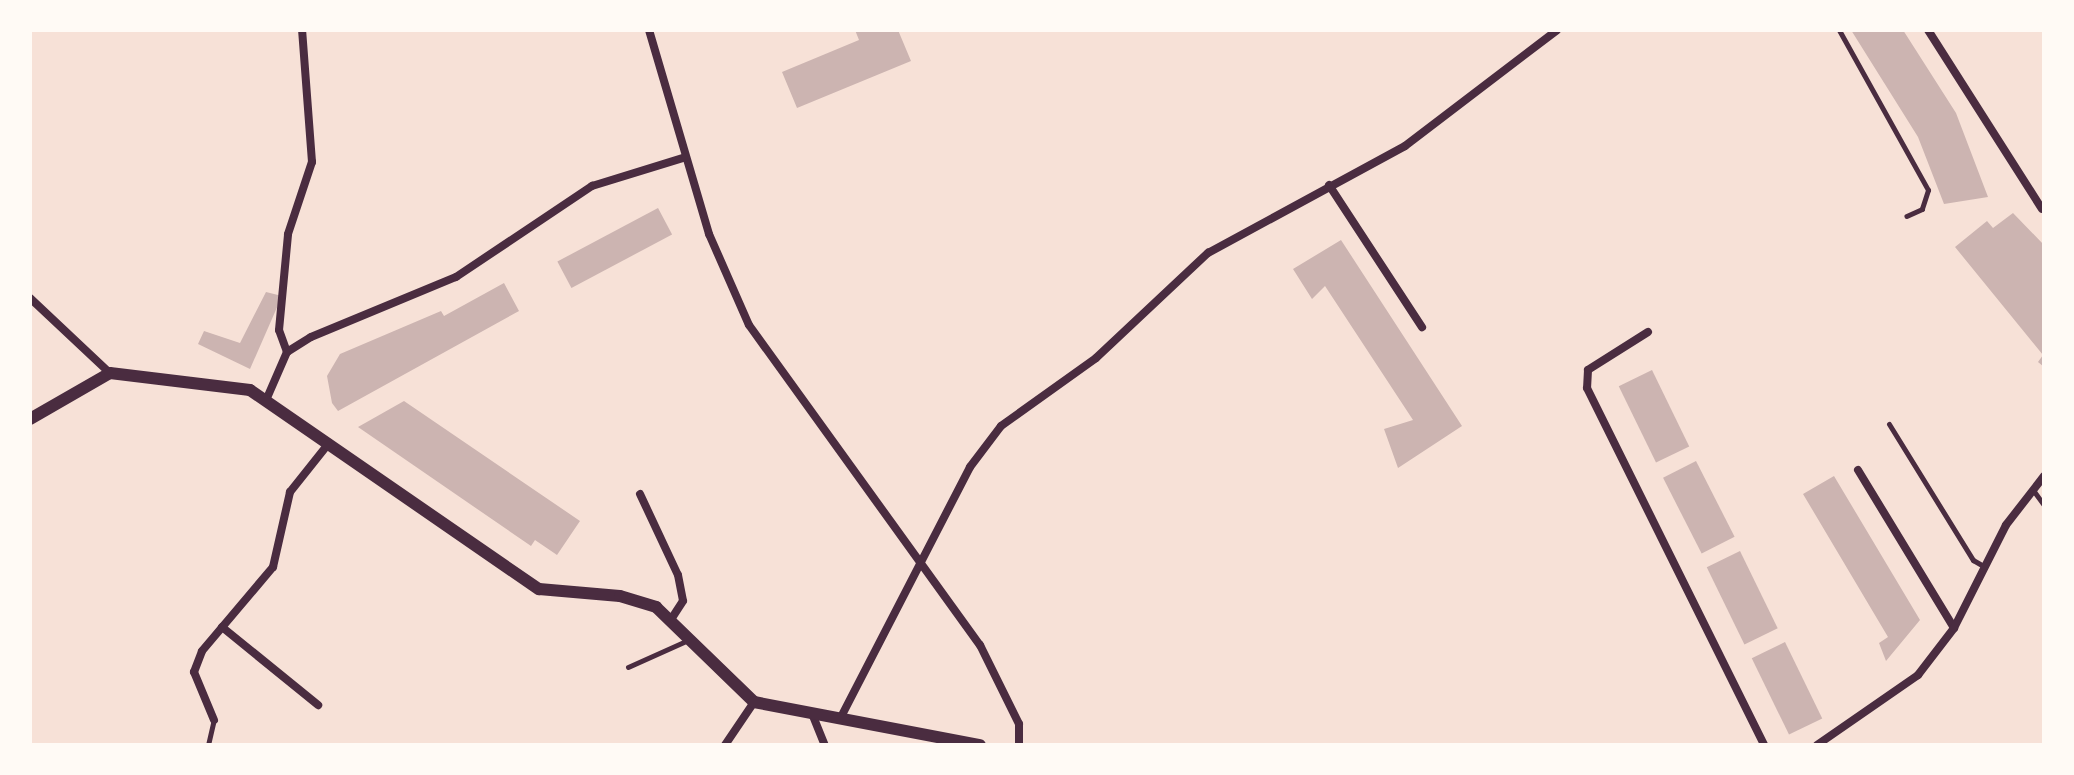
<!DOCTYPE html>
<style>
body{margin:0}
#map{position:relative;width:2074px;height:775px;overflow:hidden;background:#f7e1d7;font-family:Arial,sans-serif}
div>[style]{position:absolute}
.building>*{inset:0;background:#ccb4b1;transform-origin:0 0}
.service>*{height:5px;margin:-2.5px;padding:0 2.5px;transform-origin:2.5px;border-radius:2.5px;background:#4a2c40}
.minor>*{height:8px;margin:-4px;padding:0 4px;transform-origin:4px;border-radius:4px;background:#4a2c40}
.tertiary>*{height:12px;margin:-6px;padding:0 6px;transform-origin:6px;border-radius:6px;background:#4a2c40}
span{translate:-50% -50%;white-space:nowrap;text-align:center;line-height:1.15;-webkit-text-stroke:8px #fffaf5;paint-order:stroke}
.frame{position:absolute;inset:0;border:32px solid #fffaf5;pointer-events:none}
</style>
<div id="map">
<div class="building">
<i style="clip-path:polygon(855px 30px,898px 30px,911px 61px,797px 108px,782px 72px,859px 40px)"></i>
<i style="clip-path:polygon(1851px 30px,1903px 30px,1956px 113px,1988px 197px,1944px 204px,1918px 137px)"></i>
<i style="left:658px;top:208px;width:30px;height:114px;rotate:62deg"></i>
<i style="clip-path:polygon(2013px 213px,2044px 245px,2044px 367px,2038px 362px,2043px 355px,1955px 247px,1987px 221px,1993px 228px)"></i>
<i style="clip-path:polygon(1341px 240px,1462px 426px,1398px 468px,1384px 429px,1413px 420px,1325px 286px,1312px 299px,1293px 269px)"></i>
<i style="clip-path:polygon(504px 283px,519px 311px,338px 411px,332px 403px,327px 376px,340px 354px,441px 311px,444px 316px)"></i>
<i style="clip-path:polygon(266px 292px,282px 296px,250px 369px,198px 344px,204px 331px,240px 343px)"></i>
<i style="left:1652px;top:370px;width:85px;height:37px;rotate:64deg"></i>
<i style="clip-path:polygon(404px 401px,580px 521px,557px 555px,535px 540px,531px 546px,358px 427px)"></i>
<i style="left:1696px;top:461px;width:85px;height:37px;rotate:63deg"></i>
<i style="clip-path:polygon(1834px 476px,1920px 620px,1886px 661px,1879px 643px,1888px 637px,1803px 494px)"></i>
<i style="left:1740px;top:551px;width:86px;height:37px;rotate:64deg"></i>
<i style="left:1785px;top:642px;width:85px;height:37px;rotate:64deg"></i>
</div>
<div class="service">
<i style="left:1839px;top:30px;width:183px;rotate:60.9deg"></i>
<i style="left:1928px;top:190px;width:20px;rotate:108deg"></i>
<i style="left:1922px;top:209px;width:17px;rotate:156deg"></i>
<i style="left:1889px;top:424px;width:160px;rotate:58.3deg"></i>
<i style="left:1973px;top:560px;width:14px;rotate:30deg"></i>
<i style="left:2033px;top:490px;width:19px;rotate:54deg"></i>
<i style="left:628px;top:667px;width:66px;rotate:-24.2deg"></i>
<i style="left:208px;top:745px;width:26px;rotate:-77deg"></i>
</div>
<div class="minor">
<i style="left:649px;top:30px;width:213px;rotate:73.6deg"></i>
<i style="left:709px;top:234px;width:99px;rotate:66.3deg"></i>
<i style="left:749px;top:325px;width:395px;rotate:54.2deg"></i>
<i style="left:980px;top:645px;width:88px;rotate:63.7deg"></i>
<i style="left:1019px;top:724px;width:21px;rotate:90deg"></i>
<i style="left:1928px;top:30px;width:212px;rotate:57.5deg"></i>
<i style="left:1329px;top:185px;width:170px;rotate:56.8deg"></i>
<i style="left:30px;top:298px;width:110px;rotate:43.2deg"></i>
<i style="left:1648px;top:332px;width:71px;rotate:147.7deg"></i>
<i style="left:1588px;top:370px;width:18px;rotate:93deg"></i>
<i style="left:1587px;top:388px;width:398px;rotate:63.6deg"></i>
<i style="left:287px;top:352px;width:23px;rotate:-110deg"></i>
<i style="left:279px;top:330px;width:96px;rotate:-84.6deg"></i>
<i style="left:288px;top:234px;width:76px;rotate:-71.6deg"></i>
<i style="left:312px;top:162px;width:132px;rotate:-94.3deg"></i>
<i style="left:267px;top:398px;width:50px;rotate:-66.5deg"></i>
<i style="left:287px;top:352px;width:28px;rotate:-32deg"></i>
<i style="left:311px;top:337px;width:157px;rotate:-22.5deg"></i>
<i style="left:456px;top:277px;width:164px;rotate:-33.8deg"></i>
<i style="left:592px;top:186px;width:98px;rotate:-17.1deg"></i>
<i style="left:1858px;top:470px;width:185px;rotate:58.7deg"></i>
<i style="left:640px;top:494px;width:89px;rotate:64.9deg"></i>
<i style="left:678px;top:575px;width:26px;rotate:79deg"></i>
<i style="left:683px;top:601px;width:20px;rotate:123deg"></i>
<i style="left:222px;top:627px;width:124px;rotate:39.1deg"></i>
<i style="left:813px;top:716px;width:31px;rotate:68deg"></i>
<i style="left:841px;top:717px;width:281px;rotate:-62.7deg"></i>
<i style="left:970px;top:467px;width:51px;rotate:-52.9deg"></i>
<i style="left:1001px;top:426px;width:117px;rotate:-35.6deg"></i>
<i style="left:1096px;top:358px;width:154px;rotate:-43.2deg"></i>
<i style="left:1208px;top:253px;width:224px;rotate:-28.5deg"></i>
<i style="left:1405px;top:146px;width:191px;rotate:-37.3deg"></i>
<i style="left:214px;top:720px;width:52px;rotate:-112.6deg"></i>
<i style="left:194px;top:672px;width:22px;rotate:-69deg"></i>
<i style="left:202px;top:651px;width:110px;rotate:-49.8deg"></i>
<i style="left:273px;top:567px;width:77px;rotate:-77.2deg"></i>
<i style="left:290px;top:492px;width:63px;rotate:-51.5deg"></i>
<i style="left:725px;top:745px;width:52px;rotate:-56deg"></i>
<i style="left:1817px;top:745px;width:123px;rotate:-34.7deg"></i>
<i style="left:1918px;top:675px;width:59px;rotate:-52.5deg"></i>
<i style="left:1954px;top:628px;width:115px;rotate:-63.2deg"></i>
<i style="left:2006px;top:525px;width:62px;rotate:-52.2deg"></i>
</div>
<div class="tertiary">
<i style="left:30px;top:419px;width:92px;rotate:-29.9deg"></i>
<i style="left:110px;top:373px;width:141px;rotate:6.9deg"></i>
<i style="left:250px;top:390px;width:351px;rotate:34.6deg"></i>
<i style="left:539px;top:589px;width:81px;rotate:4.9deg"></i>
<i style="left:620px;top:596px;width:38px;rotate:17deg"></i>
<i style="left:656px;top:607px;width:136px;rotate:44.1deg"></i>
<i style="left:754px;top:702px;width:230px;rotate:10.8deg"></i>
</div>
<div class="frame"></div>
</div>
